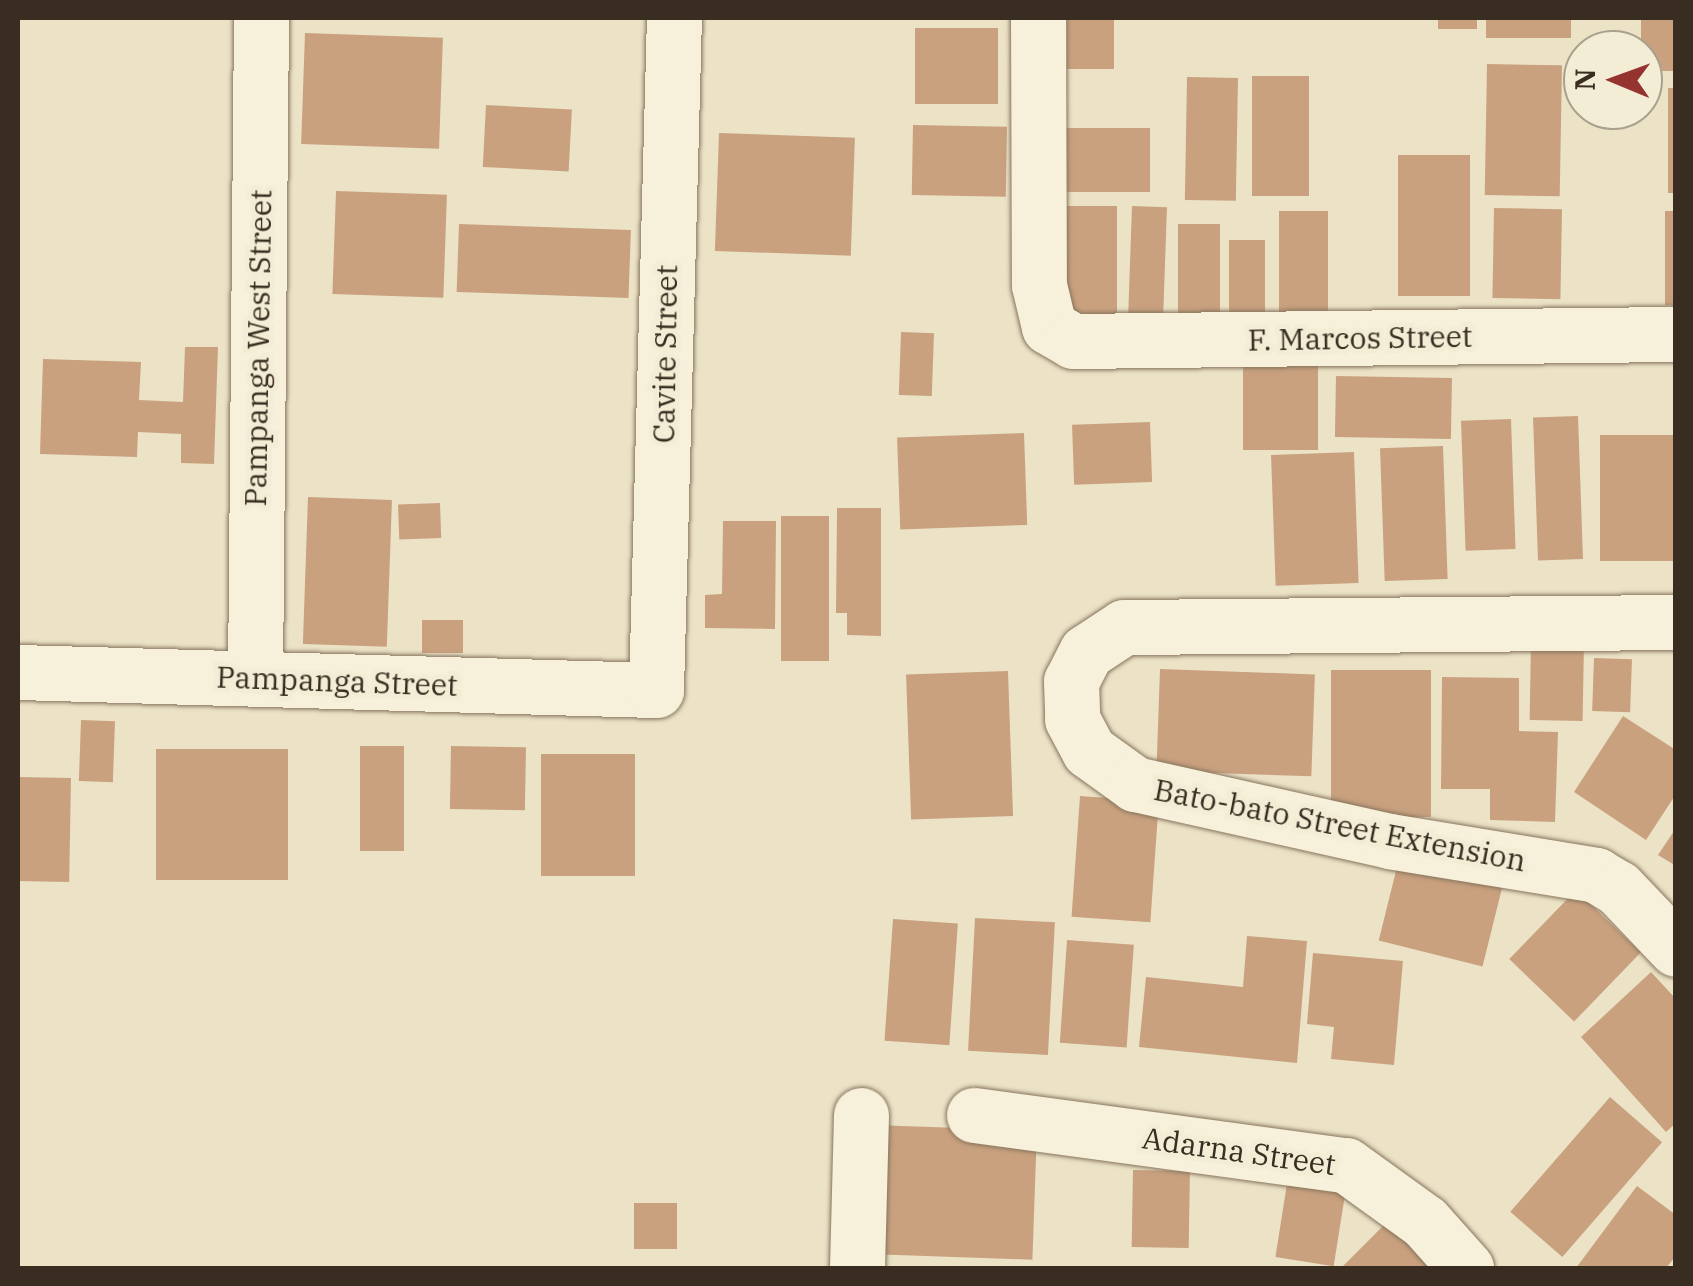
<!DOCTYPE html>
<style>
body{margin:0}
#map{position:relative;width:1693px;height:1286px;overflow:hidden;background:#ece3c7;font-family:"IBM Plex Serif",serif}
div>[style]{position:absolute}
.building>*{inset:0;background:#c9a17f;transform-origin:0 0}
.roads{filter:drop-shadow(0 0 2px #87755d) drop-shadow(0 0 2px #87755d)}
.minor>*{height:55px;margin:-27.5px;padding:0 27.5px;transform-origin:27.5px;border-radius:27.5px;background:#f7f0da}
span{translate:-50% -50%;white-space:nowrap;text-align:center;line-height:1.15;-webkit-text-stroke:10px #f4edd6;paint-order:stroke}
.street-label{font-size:30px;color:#382d20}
.frame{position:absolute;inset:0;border:20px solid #382d20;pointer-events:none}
.north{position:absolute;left:1563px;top:30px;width:100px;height:100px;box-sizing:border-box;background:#f4edd6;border:2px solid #a9a08d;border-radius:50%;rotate:271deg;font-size:28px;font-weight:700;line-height:40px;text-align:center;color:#382d20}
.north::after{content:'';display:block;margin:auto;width:35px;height:45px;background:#943330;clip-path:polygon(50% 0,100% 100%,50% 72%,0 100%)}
</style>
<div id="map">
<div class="building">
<i style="left:1067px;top:18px;width:47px;height:51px"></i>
<i style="left:1438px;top:18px;width:39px;height:11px"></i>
<i style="left:1486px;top:18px;width:85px;height:20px"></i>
<i style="left:1641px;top:18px;width:35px;height:53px"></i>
<i style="left:915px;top:28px;width:83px;height:76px"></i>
<i style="left:305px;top:33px;width:138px;height:111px;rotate:2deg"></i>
<i style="left:1487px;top:64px;width:75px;height:131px;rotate:1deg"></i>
<i style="left:1252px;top:76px;width:57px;height:120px"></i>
<i style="left:1187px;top:77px;width:51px;height:123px;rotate:1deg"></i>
<i style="left:1668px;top:88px;width:8px;height:105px"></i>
<i style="left:486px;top:105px;width:86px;height:62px;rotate:3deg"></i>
<i style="left:913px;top:125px;width:94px;height:70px;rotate:1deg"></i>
<i style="left:1065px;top:128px;width:85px;height:64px"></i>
<i style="left:719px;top:133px;width:136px;height:118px;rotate:2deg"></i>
<i style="left:1398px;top:155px;width:72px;height:141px"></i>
<i style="left:336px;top:191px;width:111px;height:103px;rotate:2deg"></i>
<i style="left:1067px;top:206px;width:50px;height:122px"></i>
<i style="left:1132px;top:206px;width:35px;height:112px;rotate:2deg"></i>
<i style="left:1494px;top:208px;width:68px;height:90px;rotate:1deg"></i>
<i style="left:1279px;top:211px;width:49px;height:111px"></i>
<i style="left:1665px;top:211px;width:11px;height:94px"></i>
<i style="left:459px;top:224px;width:172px;height:68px;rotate:2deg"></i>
<i style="left:1178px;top:224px;width:42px;height:100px"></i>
<i style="left:1229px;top:240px;width:36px;height:82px"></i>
<i style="left:901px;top:332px;width:33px;height:63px;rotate:2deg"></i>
<i style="clip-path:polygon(185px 347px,218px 347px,214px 464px,181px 463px,181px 434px,138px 432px,137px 457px,40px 454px,43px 359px,141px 362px,139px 400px,183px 402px)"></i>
<i style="left:1243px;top:361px;width:75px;height:89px"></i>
<i style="left:1336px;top:376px;width:116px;height:61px;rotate:1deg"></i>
<i style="left:1578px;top:416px;width:143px;height:45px;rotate:88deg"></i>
<i style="left:1511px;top:419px;width:130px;height:50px;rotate:88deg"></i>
<i style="left:1150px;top:422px;width:60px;height:78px;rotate:88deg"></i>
<i style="left:1024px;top:433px;width:92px;height:127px;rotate:88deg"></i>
<i style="left:1676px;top:435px;width:126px;height:76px;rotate:90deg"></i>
<i style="left:1443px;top:446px;width:133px;height:63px;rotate:88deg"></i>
<i style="left:1354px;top:452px;width:131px;height:83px;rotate:88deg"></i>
<i style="left:308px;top:497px;width:84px;height:147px;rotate:2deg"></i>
<i style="left:440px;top:503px;width:35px;height:42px;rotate:88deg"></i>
<i style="clip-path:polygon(837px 508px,881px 508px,881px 636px,847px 635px,847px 613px,836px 613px)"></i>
<i style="left:781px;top:516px;width:48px;height:145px"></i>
<i style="clip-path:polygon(723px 521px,776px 521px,775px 629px,705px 628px,705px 595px,722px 594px)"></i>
<i style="left:422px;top:620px;width:41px;height:33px"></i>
<i style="left:1531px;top:641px;width:53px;height:79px;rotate:1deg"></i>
<i style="left:1594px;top:658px;width:38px;height:53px;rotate:2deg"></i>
<i style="left:1160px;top:669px;width:155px;height:102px;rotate:2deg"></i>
<i style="left:1331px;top:670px;width:100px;height:147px"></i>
<i style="left:1008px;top:671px;width:145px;height:102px;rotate:88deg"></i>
<i style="clip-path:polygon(1442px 677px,1519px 678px,1519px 731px,1558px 732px,1555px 822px,1490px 820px,1490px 789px,1441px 789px)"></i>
<i style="clip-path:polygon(1623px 716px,1676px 750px,1676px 794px,1646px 840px,1574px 792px)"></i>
<i style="left:81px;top:720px;width:34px;height:61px;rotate:2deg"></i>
<i style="left:360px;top:746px;width:44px;height:105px"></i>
<i style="left:451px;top:746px;width:75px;height:63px;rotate:1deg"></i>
<i style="left:156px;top:749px;width:132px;height:131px"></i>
<i style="left:541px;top:754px;width:94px;height:122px"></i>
<i style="left:18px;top:777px;width:53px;height:104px;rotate:1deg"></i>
<i style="left:1080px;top:796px;width:79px;height:121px;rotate:4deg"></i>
<i style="clip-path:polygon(1676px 828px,1676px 866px,1658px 855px)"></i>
<i style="left:1399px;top:859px;width:107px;height:84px;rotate:14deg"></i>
<i style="left:1576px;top:890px;width:90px;height:96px;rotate:44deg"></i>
<i style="left:975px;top:918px;width:80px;height:133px;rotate:3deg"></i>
<i style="left:893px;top:919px;width:65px;height:122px;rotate:4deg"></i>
<i style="clip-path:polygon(1247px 936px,1307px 941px,1297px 1063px,1139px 1047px,1146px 977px,1243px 987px)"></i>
<i style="left:1067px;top:940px;width:67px;height:103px;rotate:4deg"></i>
<i style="clip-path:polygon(1313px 953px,1403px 961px,1394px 1065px,1331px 1059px,1334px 1027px,1307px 1024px)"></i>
<i style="clip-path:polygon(1651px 972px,1676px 999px,1676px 1123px,1666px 1132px,1581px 1037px)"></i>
<i style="left:1610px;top:1097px;width:69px;height:152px;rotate:41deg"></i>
<i style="left:873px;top:1125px;width:164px;height:129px;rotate:2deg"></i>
<i style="left:1133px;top:1170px;width:57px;height:77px;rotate:1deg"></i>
<i style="left:1289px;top:1171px;width:59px;height:87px;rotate:9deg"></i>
<i style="clip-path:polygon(1637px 1186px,1676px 1215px,1676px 1256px,1666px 1268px,1576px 1268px)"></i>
<i style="left:634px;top:1203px;width:43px;height:46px"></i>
<i style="clip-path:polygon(1392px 1217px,1443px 1268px,1341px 1268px)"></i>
</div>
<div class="roads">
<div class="minor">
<i style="left:1038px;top:18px;width:267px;rotate:89.8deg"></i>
<i style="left:1039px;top:285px;width:43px;rotate:76.6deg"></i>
<i style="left:1049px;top:327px;width:28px;rotate:30deg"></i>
<i style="left:1073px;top:341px;width:603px;rotate:-0.67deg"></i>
<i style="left:1676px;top:622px;width:552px;rotate:179.48deg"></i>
<i style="left:1124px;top:627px;width:45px;rotate:146.7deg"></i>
<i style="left:1086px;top:652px;width:33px;rotate:117deg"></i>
<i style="left:1071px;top:681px;width:38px;rotate:88deg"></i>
<i style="left:1072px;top:719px;width:36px;rotate:62deg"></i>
<i style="left:1089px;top:751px;width:57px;rotate:35.7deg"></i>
<i style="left:1135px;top:784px;width:260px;rotate:12.6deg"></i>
<i style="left:1389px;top:841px;width:210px;rotate:9.3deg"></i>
<i style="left:1596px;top:875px;width:26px;rotate:31deg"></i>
<i style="left:1618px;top:888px;width:84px;rotate:46.4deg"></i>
<i style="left:18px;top:672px;width:638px;rotate:1.62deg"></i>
<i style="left:656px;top:690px;width:672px;rotate:-88.47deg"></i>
<i style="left:255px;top:679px;width:661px;rotate:-89.48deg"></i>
<i style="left:974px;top:1115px;width:375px;rotate:7.7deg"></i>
<i style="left:1346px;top:1165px;width:97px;rotate:35.8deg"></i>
<i style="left:1425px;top:1222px;width:62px;rotate:48.3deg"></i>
<i style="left:857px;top:1268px;width:153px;rotate:-88.5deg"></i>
</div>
</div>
<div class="street-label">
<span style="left:1360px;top:338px;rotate:-1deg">F. Marcos Street</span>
<span style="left:258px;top:348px;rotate:-89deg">Pampanga West Street</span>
<span style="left:665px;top:354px;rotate:-89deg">Cavite Street</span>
<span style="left:337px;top:681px;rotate:2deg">Pampanga Street</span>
<span style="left:1340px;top:825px;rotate:11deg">Bato-bato Street Extension</span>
<span style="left:1239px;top:1151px;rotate:8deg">Adarna Street</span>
</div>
<div class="frame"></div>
<div class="north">N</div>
</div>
